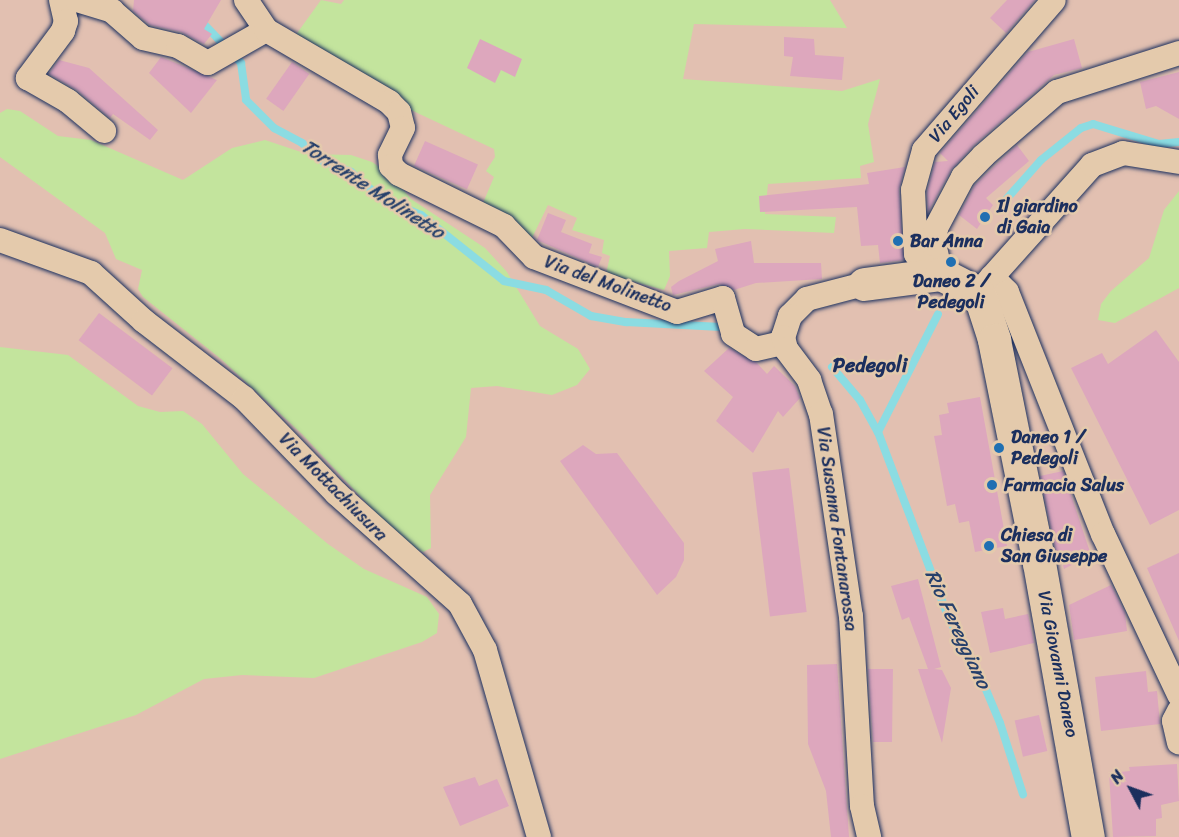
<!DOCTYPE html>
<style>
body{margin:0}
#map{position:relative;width:1179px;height:837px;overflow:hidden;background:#e2c0b1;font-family:Sriracha,sans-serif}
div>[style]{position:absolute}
.green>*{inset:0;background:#c3e49d}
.stream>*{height:8px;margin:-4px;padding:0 4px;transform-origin:4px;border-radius:4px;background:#8bdce2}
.building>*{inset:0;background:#dda7bd;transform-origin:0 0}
.roads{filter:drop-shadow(0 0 2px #1b2f5e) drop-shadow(0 0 2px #1b2f5e)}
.street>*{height:24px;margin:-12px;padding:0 12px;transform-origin:12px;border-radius:12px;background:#e4caac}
.secondary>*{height:33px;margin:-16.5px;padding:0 16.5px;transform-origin:16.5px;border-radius:16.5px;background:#e4caac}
.dots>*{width:16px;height:16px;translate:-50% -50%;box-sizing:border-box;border:3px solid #e4caac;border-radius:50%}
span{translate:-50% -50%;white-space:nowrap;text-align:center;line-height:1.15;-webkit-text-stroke:5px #e4caac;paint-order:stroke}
.street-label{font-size:18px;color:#1b2f5e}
.poi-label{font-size:18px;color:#1b2f5e;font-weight:700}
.left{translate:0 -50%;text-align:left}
.water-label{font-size:20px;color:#26406b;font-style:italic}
.neighbourhood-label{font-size:20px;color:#1b2f5e;font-weight:700}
.north{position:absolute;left:1101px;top:759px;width:60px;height:60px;-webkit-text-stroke:4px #e4caac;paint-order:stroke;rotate:311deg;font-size:16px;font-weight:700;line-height:24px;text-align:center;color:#1b2f5e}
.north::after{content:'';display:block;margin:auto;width:21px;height:27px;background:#1b2f5e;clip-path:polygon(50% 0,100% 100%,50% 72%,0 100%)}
</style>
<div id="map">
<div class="green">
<i style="clip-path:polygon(321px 0,341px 4px,344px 0,830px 0,847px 28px,694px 24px,683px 79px,842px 91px,880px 79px,868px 124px,874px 162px,860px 166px,861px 178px,768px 184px,765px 214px,836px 217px,834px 233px,745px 229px,709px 232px,707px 248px,669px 251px,670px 276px,664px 290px,606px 274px,610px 256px,602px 253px,604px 240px,572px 230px,577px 218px,548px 205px,530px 242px,483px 203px,494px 177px,486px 171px,495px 157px,494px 149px,411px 110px,295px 36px)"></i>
<i style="clip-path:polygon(7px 109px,20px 111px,58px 136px,91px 140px,183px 180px,232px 148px,265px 140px,307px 154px,351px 155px,372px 162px,391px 175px,411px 199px,485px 248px,507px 272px,540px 326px,578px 349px,590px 369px,577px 385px,552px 395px,497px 386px,471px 388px,466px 437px,430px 495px,431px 548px,423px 552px,415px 549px,386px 524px,302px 434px,221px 359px,143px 297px,138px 289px,142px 270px,116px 259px,105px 233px,0 157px,0 113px)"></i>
<i style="clip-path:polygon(1179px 191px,1179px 288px,1115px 323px,1098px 320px,1101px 304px,1111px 291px,1149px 258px,1164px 210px)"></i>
<i style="clip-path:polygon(0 347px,68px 355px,138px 406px,160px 412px,183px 411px,202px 424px,243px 474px,328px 544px,364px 569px,427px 597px,439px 614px,437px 633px,422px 642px,314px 678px,242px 675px,204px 679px,136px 715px,0 759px)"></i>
</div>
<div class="stream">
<i style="left:199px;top:19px;width:61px;rotate:46.3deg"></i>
<i style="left:241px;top:63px;width:37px;rotate:82deg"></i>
<i style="left:246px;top:100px;width:40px;rotate:45deg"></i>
<i style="left:274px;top:128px;width:32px;rotate:28deg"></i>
<i style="left:302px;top:143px;width:28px;rotate:41deg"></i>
<i style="left:323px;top:161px;width:30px;rotate:21deg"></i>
<i style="left:351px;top:172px;width:38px;rotate:41deg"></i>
<i style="left:380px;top:197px;width:45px;rotate:23.7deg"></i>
<i style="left:421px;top:215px;width:106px;rotate:38.5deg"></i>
<i style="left:504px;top:281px;width:43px;rotate:12.1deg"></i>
<i style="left:546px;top:290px;width:52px;rotate:30deg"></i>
<i style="left:591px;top:316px;width:36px;rotate:10deg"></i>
<i style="left:626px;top:322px;width:95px;rotate:3deg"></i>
<i style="left:1002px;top:204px;width:59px;rotate:-48.4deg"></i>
<i style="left:1041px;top:160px;width:51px;rotate:-38.7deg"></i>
<i style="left:1081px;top:128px;width:13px;rotate:-18deg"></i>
<i style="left:1093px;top:124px;width:69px;rotate:16.9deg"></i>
<i style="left:1159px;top:144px;width:20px;rotate:-6deg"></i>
<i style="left:832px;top:367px;width:43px;rotate:49.7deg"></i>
<i style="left:860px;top:400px;width:37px;rotate:61deg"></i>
<i style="left:878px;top:432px;width:200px;rotate:69.2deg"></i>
<i style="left:949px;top:619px;width:62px;rotate:60.9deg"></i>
<i style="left:979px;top:673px;width:54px;rotate:67.2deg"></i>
<i style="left:1000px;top:723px;width:75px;rotate:72.1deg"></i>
<i style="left:878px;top:432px;width:132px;rotate:-63deg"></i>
</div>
<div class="building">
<i style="clip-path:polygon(134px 0,221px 0,204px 29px,212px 34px,204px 44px,181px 32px,150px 25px,133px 11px)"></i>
<i style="clip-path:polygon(1007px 0,1035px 0,1006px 33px,990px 18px)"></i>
<i style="clip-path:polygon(784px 37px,814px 39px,815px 55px,844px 57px,842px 80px,790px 76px,793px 57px,784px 56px)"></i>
<i style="clip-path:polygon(480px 39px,522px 59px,515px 77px,501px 70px,495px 83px,467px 68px)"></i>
<i style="clip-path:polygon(1074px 39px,1082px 68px,1054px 75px,974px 145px,951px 170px,928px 212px,927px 192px,935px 162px,948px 161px,940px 153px,1028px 52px)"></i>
<i style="clip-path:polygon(161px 57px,217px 80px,191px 113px,149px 73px)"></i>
<i style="clip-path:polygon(59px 60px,89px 68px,158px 130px,150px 140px,113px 114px,110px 118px,77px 90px,49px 74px)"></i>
<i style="left:292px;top:62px;width:21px;height:45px;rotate:35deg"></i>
<i style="clip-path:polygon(1179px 72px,1179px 119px,1156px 106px,1146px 109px,1140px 82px)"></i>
<i style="left:425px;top:141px;width:58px;height:27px;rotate:24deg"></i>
<i style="clip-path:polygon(1017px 145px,1029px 161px,986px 198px,993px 205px,977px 229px,959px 215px,975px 185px)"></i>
<i style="clip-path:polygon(905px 167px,899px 190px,904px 260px,880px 263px,878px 245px,861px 246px,857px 207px,760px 212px,759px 196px,869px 184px,867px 173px)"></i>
<i style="clip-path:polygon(548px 213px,566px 220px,561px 232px,592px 244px,589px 253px,602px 257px,598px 267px,537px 240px)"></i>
<i style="clip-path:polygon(751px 241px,754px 263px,821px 263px,822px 279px,756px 283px,734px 290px,719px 284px,673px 295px,671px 287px,679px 281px,718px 261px,715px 249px)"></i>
<i style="left:99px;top:313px;width:92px;height:34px;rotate:37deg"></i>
<i style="clip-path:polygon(1156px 330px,1179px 362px,1179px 510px,1150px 525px,1071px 368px,1102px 353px,1108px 364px)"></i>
<i style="clip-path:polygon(729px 348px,757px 363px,767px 374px,774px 366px,795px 386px,800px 398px,783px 417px,778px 411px,753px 453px,716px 421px,733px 397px,704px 371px)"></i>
<i style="clip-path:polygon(980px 397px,1007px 546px,975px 552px,969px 521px,959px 523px,955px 504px,947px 506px,934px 436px,942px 435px,939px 415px,949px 413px,947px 403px)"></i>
<i style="clip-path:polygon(583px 445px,596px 454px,617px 453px,684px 543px,684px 560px,676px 577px,657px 595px,560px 461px)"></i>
<i style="left:789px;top:468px;width:145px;height:37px;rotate:83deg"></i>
<i style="clip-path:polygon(1063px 471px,1091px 555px,1064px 569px,1062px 561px,1058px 562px,1040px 476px)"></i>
<i style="clip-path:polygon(1179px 553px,1179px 641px,1147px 568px)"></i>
<i style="clip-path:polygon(918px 579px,941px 667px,934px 669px,942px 670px,951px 688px,942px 743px,918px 669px,928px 669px,909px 617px,902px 620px,891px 586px)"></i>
<i style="clip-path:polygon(1111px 585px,1125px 613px,1127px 631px,1074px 640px,1069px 605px)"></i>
<i style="clip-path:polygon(1003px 608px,1005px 619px,1028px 614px,1034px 643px,990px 653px,981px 612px)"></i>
<i style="clip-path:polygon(837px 664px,849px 837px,831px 837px,826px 791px,808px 744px,807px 665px)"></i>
<i style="clip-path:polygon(868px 669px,893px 669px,892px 742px,873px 742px)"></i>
<i style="clip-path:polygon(1146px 671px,1148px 692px,1157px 691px,1160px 724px,1101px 731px,1095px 677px)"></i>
<i style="left:1039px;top:715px;width:37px;height:25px;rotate:77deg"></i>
<i style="clip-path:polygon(1177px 764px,1179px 801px,1161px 805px,1162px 818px,1156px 819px,1156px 836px,1113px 837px,1109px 773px,1130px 771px,1129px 767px)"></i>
<i style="clip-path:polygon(475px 777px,479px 786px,497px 779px,509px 806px,460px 826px,443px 787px)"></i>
</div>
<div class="roads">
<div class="street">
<i style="left:61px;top:0;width:22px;rotate:77deg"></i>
<i style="left:66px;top:21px;width:10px;rotate:107deg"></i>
<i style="left:63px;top:31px;width:59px;rotate:126.7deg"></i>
<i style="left:28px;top:78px;width:46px;rotate:29.9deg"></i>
<i style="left:68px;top:101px;width:47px;rotate:39.8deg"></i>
<i style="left:77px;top:0;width:37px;rotate:17deg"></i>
<i style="left:112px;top:11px;width:41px;rotate:41.1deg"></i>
<i style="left:143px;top:38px;width:36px;rotate:13deg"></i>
<i style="left:178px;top:46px;width:34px;rotate:30deg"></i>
<i style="left:208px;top:63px;width:67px;rotate:-29.6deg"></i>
<i style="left:246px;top:0;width:36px;rotate:56deg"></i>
<i style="left:266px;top:30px;width:143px;rotate:30.3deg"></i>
<i style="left:389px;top:102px;width:14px;rotate:45deg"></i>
<i style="left:399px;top:112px;width:16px;rotate:76deg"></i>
<i style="left:403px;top:128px;width:30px;rotate:116deg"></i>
<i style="left:390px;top:155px;width:11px;rotate:85deg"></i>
<i style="left:391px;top:166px;width:11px;rotate:45deg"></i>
<i style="left:399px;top:174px;width:117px;rotate:26.3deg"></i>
<i style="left:504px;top:226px;width:43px;rotate:45.9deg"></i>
<i style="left:534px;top:257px;width:153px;rotate:21deg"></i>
<i style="left:677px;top:312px;width:48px;rotate:-16.9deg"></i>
<i style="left:723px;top:298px;width:37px;rotate:74deg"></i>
<i style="left:733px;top:334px;width:27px;rotate:33deg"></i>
<i style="left:756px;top:349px;width:28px;rotate:-13deg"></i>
<i style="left:936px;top:228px;width:31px;rotate:121deg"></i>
<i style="left:920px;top:255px;width:4px;rotate:-166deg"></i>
<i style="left:916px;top:254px;width:64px;rotate:-92.7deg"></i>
<i style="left:913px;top:190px;width:41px;rotate:-74.6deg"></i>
<i style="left:924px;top:150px;width:198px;rotate:-49.1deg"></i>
<i style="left:0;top:240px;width:97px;rotate:19.9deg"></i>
<i style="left:91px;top:273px;width:72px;rotate:42.2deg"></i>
<i style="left:144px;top:321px;width:126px;rotate:37.6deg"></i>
<i style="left:244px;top:398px;width:132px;rotate:45.9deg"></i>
<i style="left:336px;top:493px;width:166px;rotate:41.8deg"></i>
<i style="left:460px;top:604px;width:52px;rotate:61.5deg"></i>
<i style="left:485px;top:650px;width:195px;rotate:73.9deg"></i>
<i style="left:941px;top:274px;width:31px;rotate:-103deg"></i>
<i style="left:934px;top:244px;width:16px;rotate:-83deg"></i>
<i style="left:936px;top:228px;width:58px;rotate:-62.1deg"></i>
<i style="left:963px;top:177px;width:29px;rotate:-46deg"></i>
<i style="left:983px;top:156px;width:98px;rotate:-40.9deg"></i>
<i style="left:1057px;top:92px;width:128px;rotate:-17.7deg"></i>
<i style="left:992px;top:277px;width:150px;rotate:-48.2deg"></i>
<i style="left:1092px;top:165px;width:33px;rotate:-21deg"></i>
<i style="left:1123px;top:153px;width:57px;rotate:9.1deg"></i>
<i style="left:864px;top:284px;width:59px;rotate:165.3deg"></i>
<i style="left:807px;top:299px;width:24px;rotate:135deg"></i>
<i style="left:790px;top:316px;width:22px;rotate:108deg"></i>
<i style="left:783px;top:337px;width:12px;rotate:76deg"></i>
<i style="left:786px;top:349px;width:39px;rotate:53deg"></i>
<i style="left:809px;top:380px;width:36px;rotate:71deg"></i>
<i style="left:821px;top:414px;width:204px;rotate:81.6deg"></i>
<i style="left:851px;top:616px;width:190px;rotate:86.7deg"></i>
<i style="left:862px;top:806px;width:32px;rotate:77deg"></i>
<i style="left:978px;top:293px;width:21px;rotate:-49deg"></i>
<i style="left:992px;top:277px;width:21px;rotate:45deg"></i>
<i style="left:1007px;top:292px;width:260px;rotate:68.4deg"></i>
<i style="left:1103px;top:534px;width:178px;rotate:64.7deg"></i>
<i style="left:1179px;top:711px;width:11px;rotate:117deg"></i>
<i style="left:1174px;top:721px;width:22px;rotate:77deg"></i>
</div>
<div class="secondary">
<i style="left:864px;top:284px;width:78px;rotate:-7.4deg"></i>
<i style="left:941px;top:274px;width:42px;rotate:27.2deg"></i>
<i style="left:978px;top:293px;width:10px;rotate:66deg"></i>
<i style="left:982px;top:302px;width:40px;rotate:72deg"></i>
<i style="left:994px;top:340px;width:227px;rotate:78.6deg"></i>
<i style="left:1039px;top:563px;width:278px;rotate:79.9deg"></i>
</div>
</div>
<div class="dots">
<i style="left:985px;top:217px;background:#1f6fb2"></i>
<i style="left:898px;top:241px;background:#1f6fb2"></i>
<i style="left:951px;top:262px;background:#1f6fb2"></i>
<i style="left:999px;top:448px;background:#1f6fb2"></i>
<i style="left:992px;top:485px;background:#1f6fb2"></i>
<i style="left:989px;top:546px;background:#1f6fb2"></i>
</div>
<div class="street-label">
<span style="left:954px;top:114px;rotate:-50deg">Via Egoli</span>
<span style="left:608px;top:284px;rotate:20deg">Via del Molinetto</span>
<span style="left:333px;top:487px;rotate:45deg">Via Mottachiusura</span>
<span style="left:837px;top:529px;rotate:82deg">Via Susanna Fontanarossa</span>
<span style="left:1058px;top:664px;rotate:79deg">Via Giovanni Daneo</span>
</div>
<div class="poi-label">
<span class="left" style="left:997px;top:217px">Il giardino<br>di Gaia</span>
<span class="left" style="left:910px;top:241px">Bar Anna</span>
<span style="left:951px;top:292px">Daneo 2 /<br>Pedegoli</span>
<span class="left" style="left:1011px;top:448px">Daneo 1 /<br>Pedegoli</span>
<span class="left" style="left:1004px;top:485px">Farmacia Salus</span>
<span class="left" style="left:1001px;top:546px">Chiesa di<br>San Giuseppe</span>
</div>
<div class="water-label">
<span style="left:373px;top:189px;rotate:33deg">Torrente Molinetto</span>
<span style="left:958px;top:629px;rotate:65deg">Rio Fereggiano</span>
</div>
<div class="neighbourhood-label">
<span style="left:870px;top:365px">Pedegoli</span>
</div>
<div class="north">N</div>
</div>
